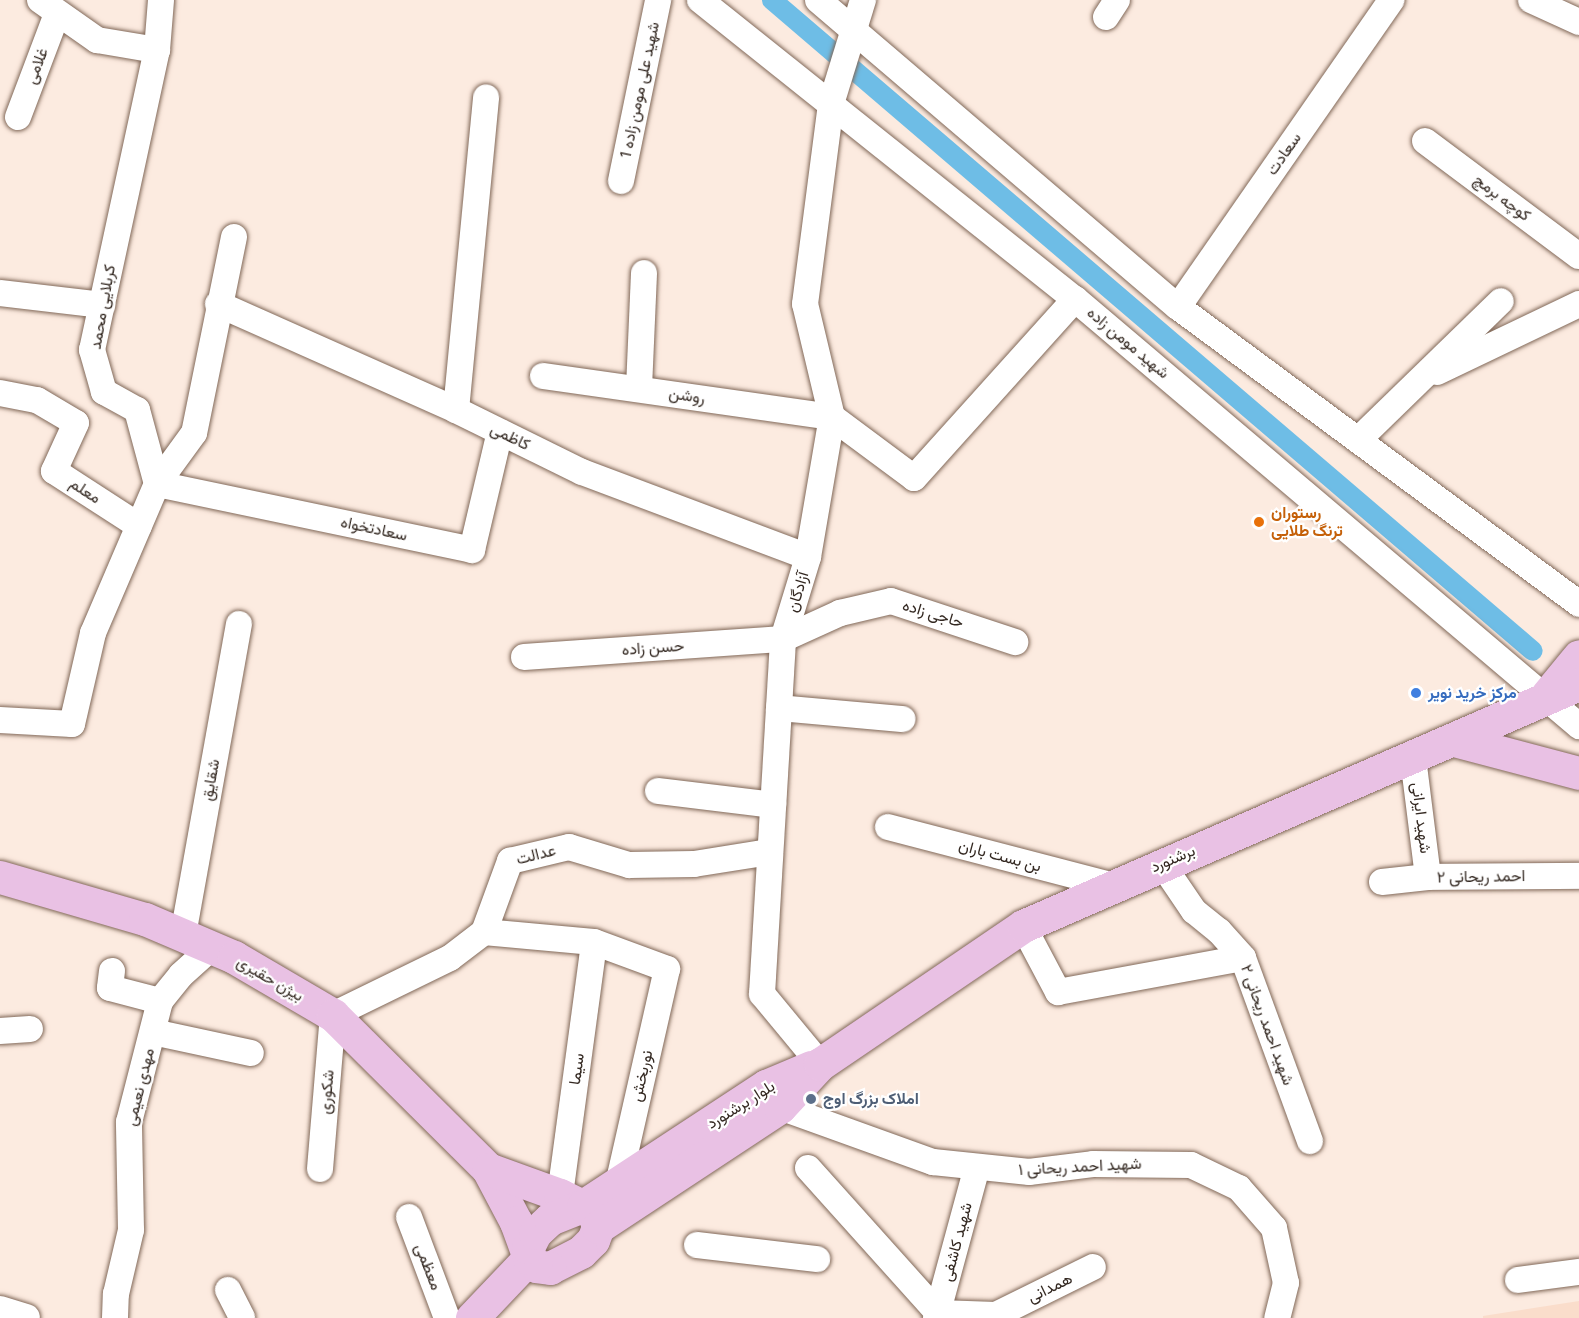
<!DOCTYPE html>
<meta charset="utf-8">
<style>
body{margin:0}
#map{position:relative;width:1579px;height:1318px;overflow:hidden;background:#fcebe0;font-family:"Fira Sans Condensed",Vazirmatn,sans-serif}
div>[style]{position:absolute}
.built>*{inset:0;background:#faddcb}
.canal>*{height:20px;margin:-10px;padding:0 10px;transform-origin:10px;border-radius:10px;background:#6ebde6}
.roads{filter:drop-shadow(0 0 2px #816858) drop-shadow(0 0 2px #816858)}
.minor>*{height:26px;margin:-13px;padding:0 13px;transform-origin:13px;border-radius:13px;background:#fff}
.major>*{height:33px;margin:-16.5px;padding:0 16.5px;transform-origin:16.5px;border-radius:16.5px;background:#e9c1e4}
.dots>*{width:16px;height:16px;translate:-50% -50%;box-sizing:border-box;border:3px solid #fff;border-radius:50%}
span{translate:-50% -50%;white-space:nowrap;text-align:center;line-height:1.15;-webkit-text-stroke:4.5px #fff;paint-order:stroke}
.street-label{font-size:16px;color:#332821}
.food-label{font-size:16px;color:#c56008;font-weight:700}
.left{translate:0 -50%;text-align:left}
.shop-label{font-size:16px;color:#366cbe;font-weight:700}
.service-label{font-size:16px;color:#4e5e75;font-weight:700}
</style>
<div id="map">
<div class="built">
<i style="clip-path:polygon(1579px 1301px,1579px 1318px,1483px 1318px,1483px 1316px)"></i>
</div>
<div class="canal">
<i style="left:772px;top:0;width:1001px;rotate:40.55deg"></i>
</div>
<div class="roads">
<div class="minor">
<i style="left:40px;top:0;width:70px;rotate:35.1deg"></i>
<i style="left:97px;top:40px;width:61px;rotate:9.5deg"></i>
<i style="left:700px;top:0;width:480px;rotate:38.6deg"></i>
<i style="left:1075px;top:299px;width:661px;rotate:40.27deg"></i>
<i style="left:818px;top:0;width:473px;rotate:40.5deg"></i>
<i style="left:1178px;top:307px;width:499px;rotate:36.5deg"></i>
<i style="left:1531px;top:0;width:53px;rotate:24.6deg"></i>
<i style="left:1106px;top:17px;width:20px;rotate:-57deg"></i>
<i style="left:18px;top:117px;width:110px;rotate:-69.3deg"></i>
<i style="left:1425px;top:141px;width:192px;rotate:36.8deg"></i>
<i style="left:621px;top:181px;width:185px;rotate:-78.4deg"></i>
<i style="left:234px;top:237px;width:200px;rotate:101.5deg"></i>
<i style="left:194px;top:433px;width:63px;rotate:126deg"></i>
<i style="left:157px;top:484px;width:322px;rotate:11.8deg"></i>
<i style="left:472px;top:550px;width:121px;rotate:-76.7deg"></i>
<i style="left:0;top:293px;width:103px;rotate:6.7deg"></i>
<i style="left:218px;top:304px;width:261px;rotate:24deg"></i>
<i style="left:456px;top:410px;width:140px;rotate:26.2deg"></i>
<i style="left:582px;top:472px;width:241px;rotate:20.6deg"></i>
<i style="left:1178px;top:307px;width:374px;rotate:-55.2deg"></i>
<i style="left:1437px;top:372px;width:157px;rotate:-25.6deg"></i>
<i style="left:543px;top:376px;width:292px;rotate:8.1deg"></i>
<i style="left:832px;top:417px;width:102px;rotate:36.6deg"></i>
<i style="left:914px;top:478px;width:241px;rotate:-48deg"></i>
<i style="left:639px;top:388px;width:115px;rotate:-87.5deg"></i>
<i style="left:0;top:393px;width:38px;rotate:11deg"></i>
<i style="left:37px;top:400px;width:45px;rotate:30.5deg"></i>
<i style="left:76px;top:423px;width:53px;rotate:114.6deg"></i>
<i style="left:54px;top:471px;width:101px;rotate:32.9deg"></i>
<i style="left:456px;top:410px;width:314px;rotate:-84.5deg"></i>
<i style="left:1358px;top:440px;width:199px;rotate:-44.2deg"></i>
<i style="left:524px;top:657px;width:260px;rotate:-4deg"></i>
<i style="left:783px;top:639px;width:63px;rotate:-24.5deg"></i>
<i style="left:840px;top:613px;width:52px;rotate:-13.2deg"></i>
<i style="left:891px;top:601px;width:131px;rotate:18.3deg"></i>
<i style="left:779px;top:708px;width:124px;rotate:5.1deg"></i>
<i style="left:0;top:720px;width:72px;rotate:3.2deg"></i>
<i style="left:72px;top:724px;width:93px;rotate:-77deg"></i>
<i style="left:93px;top:633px;width:162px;rotate:-66.8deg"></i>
<i style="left:157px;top:484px;width:77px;rotate:-105.1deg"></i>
<i style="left:137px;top:410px;width:38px;rotate:-151deg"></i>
<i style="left:104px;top:392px;width:44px;rotate:-105.9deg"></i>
<i style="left:92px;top:350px;width:307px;rotate:-77.8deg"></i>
<i style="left:157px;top:50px;width:50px;rotate:-85.4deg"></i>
<i style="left:1413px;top:758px;width:120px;rotate:82.8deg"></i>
<i style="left:658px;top:791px;width:116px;rotate:6.9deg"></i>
<i style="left:888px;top:827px;width:230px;rotate:14.6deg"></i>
<i style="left:1162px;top:864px;width:57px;rotate:55.8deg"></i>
<i style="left:1194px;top:911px;width:32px;rotate:39deg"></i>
<i style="left:1219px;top:931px;width:36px;rotate:48deg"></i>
<i style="left:1243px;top:958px;width:195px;rotate:69.9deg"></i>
<i style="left:1382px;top:882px;width:46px;rotate:-6.2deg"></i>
<i style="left:1428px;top:877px;width:151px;rotate:-0.4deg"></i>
<i style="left:1023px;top:926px;width:75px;rotate:62.1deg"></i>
<i style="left:1058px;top:992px;width:188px;rotate:-10.4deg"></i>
<i style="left:484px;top:932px;width:110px;rotate:5.2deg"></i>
<i style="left:594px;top:942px;width:78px;rotate:20.3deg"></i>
<i style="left:667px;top:969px;width:221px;rotate:102.8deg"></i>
<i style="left:183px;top:935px;width:316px;rotate:-79.8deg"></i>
<i style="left:112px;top:971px;width:17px;rotate:97deg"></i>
<i style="left:110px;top:988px;width:52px;rotate:14.6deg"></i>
<i style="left:0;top:1031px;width:30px;rotate:-4deg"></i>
<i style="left:153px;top:1032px;width:100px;rotate:12.1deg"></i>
<i style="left:820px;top:1064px;width:91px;rotate:-129.6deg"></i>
<i style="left:762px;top:994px;width:356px;rotate:-86.6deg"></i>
<i style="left:783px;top:639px;width:86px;rotate:-73deg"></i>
<i style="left:808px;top:557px;width:142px;rotate:-80.3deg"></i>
<i style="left:832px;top:417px;width:116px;rotate:-103.4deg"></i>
<i style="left:805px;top:304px;width:202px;rotate:-82.6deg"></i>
<i style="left:831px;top:104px;width:109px;rotate:-72.9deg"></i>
<i style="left:780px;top:1107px;width:163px;rotate:19.8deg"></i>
<i style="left:933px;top:1162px;width:97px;rotate:5.9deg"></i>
<i style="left:1029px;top:1172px;width:64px;rotate:-7.1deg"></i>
<i style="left:1093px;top:1164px;width:98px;rotate:0.6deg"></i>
<i style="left:1191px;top:1165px;width:53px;rotate:25.6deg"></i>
<i style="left:1239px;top:1188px;width:53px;rotate:48.8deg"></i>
<i style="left:1274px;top:1228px;width:56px;rotate:77.7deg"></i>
<i style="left:1286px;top:1283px;width:36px;rotate:104deg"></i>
<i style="left:808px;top:1168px;width:195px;rotate:48.1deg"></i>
<i style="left:938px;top:1313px;width:58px;rotate:2deg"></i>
<i style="left:996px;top:1315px;width:108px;rotate:-26.3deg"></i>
<i style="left:320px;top:1169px;width:155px;rotate:-85.2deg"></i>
<i style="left:333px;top:1015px;width:130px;rotate:-26deg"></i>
<i style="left:450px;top:958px;width:43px;rotate:-37.4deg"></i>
<i style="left:484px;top:932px;width:76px;rotate:-69.9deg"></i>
<i style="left:510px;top:861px;width:61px;rotate:-13.3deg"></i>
<i style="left:569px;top:847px;width:63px;rotate:16.7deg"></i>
<i style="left:629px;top:865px;width:65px;rotate:-0.9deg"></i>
<i style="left:694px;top:864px;width:77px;rotate:-9deg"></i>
<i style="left:560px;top:1195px;width:255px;rotate:-82.3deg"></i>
<i style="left:409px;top:1217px;width:108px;rotate:69.4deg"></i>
<i style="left:697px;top:1245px;width:121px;rotate:6.7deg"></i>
<i style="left:1518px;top:1280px;width:62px;rotate:-7.5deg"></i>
<i style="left:228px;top:1290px;width:31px;rotate:63deg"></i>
<i style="left:0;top:1309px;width:28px;rotate:17deg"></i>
<i style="left:115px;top:1318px;width:24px;rotate:-88deg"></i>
<i style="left:116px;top:1294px;width:66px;rotate:-76.8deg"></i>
<i style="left:131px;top:1230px;width:108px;rotate:-91.1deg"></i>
<i style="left:129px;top:1122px;width:125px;rotate:-75.6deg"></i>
<i style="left:160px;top:1001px;width:33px;rotate:-51deg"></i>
<i style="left:181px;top:975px;width:40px;rotate:-42deg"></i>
<i style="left:936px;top:1318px;width:156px;rotate:-74.8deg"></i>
</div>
<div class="major">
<i style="left:1547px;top:695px;width:50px;rotate:-50.6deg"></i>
<i style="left:1454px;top:740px;width:129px;rotate:14.8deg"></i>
<i style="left:0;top:877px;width:151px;rotate:16.2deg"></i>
<i style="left:145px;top:919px;width:97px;rotate:23.1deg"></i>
<i style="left:234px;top:957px;width:115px;rotate:30.4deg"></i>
<i style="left:333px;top:1015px;width:218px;rotate:44.8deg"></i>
<i style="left:488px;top:1169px;width:60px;rotate:62.2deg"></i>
<i style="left:516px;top:1222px;width:38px;rotate:70deg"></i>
<i style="left:529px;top:1258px;width:83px;rotate:133.5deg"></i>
<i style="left:488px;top:1169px;width:77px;rotate:19.9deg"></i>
<i style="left:560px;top:1195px;width:25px;rotate:26deg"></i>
<i style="left:583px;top:1206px;width:14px;rotate:36deg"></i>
<i style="left:594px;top:1214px;width:14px;rotate:73deg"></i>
<i style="left:598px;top:1227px;width:14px;rotate:111deg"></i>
<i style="left:593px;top:1240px;width:17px;rotate:135deg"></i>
<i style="left:581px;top:1252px;width:35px;rotate:153deg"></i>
<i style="left:550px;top:1268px;width:14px;rotate:-172deg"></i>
<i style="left:536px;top:1266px;width:11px;rotate:-131deg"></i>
<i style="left:529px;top:1258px;width:11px;rotate:-95deg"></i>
<i style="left:528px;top:1247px;width:16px;rotate:-63deg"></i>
<i style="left:535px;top:1233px;width:21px;rotate:-43deg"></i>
<i style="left:550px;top:1219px;width:35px;rotate:-22deg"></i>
<i style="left:583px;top:1206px;width:219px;rotate:-33.3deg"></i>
<i style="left:766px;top:1086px;width:49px;rotate:-22.9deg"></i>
<i style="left:598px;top:1227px;width:218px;rotate:-33.4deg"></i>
<i style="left:780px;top:1107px;width:59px;rotate:-47.1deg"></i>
<i style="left:820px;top:1064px;width:245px;rotate:-34.2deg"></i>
<i style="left:1023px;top:926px;width:606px;rotate:-23.52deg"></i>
</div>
</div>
<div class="dots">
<i style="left:1259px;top:522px;background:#e8710a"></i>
<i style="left:1416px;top:693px;background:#3f7fe0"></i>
<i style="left:811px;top:1099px;background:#5c6f8a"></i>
</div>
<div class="street-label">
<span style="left:37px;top:66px;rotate:-69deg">غلامی</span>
<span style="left:640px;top:90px;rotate:-78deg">شهید علی مومن زاده 1</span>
<span style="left:1284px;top:154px;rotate:-55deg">سعادت</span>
<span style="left:1502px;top:198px;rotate:37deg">کوچه برمچ</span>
<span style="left:103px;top:307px;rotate:-80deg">کربلایی محمد</span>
<span style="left:1128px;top:343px;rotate:40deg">شهید مومن زاده</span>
<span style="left:687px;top:396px;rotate:9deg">روشن</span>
<span style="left:510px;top:437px;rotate:26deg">کاظمی</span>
<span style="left:85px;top:491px;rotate:33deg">معلم</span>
<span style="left:374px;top:529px;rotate:12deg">سعادتخواه</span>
<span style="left:798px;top:592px;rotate:-73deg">آزادگان</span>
<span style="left:933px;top:614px;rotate:17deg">حاجی زاده</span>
<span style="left:653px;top:648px;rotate:-4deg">حسن زاده</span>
<span style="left:211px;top:780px;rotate:-80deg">شقایق</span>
<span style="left:1421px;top:818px;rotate:83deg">شهید ایرانی</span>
<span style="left:536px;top:855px;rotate:-14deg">عدالت</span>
<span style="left:1000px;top:856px;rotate:15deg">بن بست باران</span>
<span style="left:1173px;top:859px;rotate:-23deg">برشنورد</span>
<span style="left:1481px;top:877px;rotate:-1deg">احمد ریحانی ۲</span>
<span style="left:270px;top:979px;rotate:30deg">بیژن حقیری</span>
<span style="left:1267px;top:1025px;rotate:70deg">شهید احمد ریحانی ۲</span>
<span style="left:577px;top:1069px;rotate:-82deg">سیما</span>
<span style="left:642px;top:1076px;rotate:-77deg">نوربخش</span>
<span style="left:140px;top:1087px;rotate:-76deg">مهدی نعیمی</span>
<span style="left:327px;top:1092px;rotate:-85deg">شکوری</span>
<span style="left:741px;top:1105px;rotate:-32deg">بلوار برشنورد</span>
<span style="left:1080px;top:1167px;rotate:-3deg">شهید احمد ریحانی ۱</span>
<span style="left:957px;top:1242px;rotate:-75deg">شهید کاشفی</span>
<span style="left:428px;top:1267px;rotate:69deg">معظمی</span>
<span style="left:1050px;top:1288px;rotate:-26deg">همدانی</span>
</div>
<div class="food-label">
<span class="left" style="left:1271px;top:522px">رستوران<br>ترنگ طلایی</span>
</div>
<div class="shop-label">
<span class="left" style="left:1428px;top:693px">مرکز خرید نویر</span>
</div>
<div class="service-label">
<span class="left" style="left:823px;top:1099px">املاک بزرگ اوج</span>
</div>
</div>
